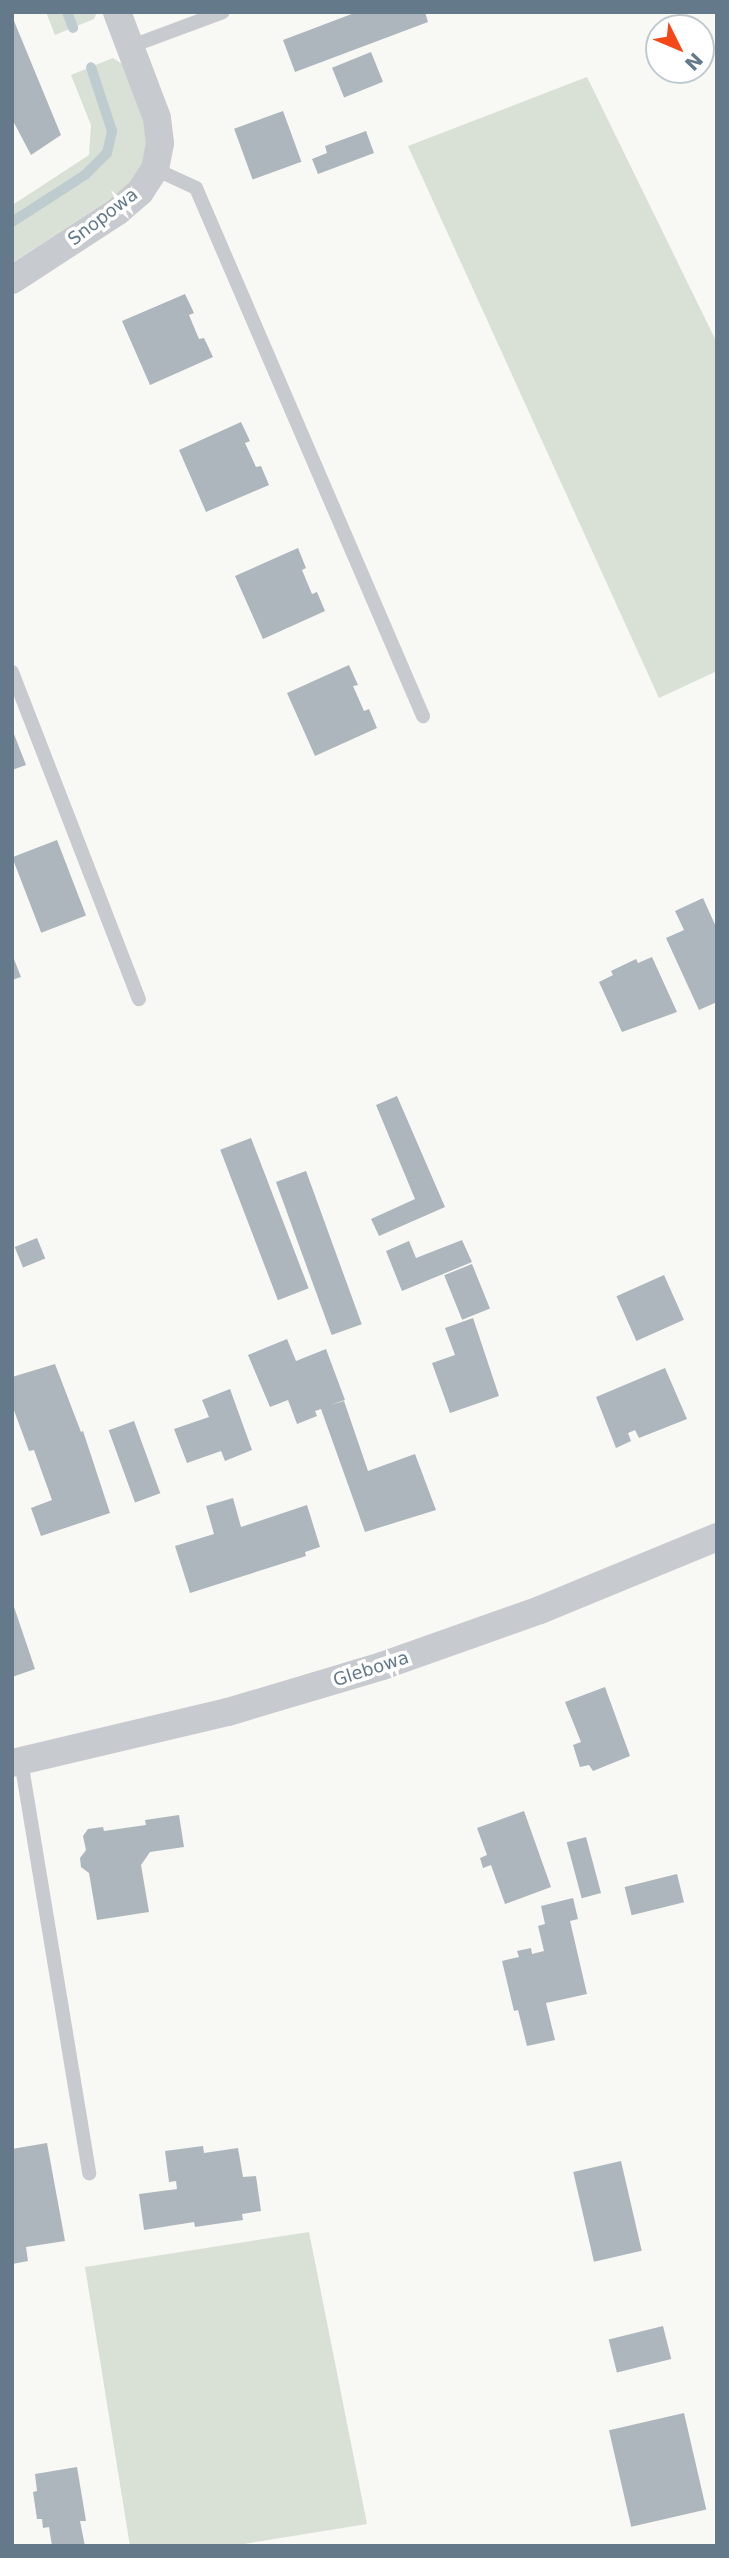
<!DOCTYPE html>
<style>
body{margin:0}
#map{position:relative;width:729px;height:2558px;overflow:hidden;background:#f8f8f4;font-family:"DejaVu Sans",sans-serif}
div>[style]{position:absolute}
.green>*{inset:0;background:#d9e0d5}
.stream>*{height:10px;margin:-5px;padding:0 5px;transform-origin:5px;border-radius:5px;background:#becbcf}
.building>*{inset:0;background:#adb6bd;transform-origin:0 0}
.service>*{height:14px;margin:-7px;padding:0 7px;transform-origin:7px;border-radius:7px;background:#c7cbcf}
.minor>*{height:28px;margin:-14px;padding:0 14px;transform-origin:14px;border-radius:14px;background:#c7cbcf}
span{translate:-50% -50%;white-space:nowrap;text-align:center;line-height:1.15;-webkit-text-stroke:7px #fff;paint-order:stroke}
.street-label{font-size:18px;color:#647989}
.frame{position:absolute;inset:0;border:14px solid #647989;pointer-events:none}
.north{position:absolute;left:645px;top:14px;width:70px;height:70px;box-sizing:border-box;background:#fff;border:2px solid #c1c9d0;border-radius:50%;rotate:133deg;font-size:19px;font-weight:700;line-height:28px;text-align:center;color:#647989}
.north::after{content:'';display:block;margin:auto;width:24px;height:32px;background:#f54718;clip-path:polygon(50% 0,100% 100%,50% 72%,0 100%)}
</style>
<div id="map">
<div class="green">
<i style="clip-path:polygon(46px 12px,97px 12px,94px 19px,55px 35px)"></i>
<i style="clip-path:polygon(113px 58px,125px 66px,145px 118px,148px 141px,144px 161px,133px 180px,115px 196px,12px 263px,12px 201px,14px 204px,89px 155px,91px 125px,71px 75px)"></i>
<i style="clip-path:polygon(587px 77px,717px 343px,717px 671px,659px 698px,408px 146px)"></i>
<i style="clip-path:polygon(309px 2232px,367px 2524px,231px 2546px,130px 2546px,85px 2267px)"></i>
</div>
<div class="stream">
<i style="left:67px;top:12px;width:17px;rotate:69deg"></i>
<i style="left:12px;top:222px;width:87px;rotate:-32.8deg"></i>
<i style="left:85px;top:175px;width:31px;rotate:-45deg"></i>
<i style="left:107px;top:153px;width:23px;rotate:-77deg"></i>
<i style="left:112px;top:131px;width:67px;rotate:-108.2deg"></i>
</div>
<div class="building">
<i style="clip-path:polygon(357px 12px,425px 12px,428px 22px,295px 72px,283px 40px)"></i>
<i style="clip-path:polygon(12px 16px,61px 135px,31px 155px,12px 119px)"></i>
<i style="left:371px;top:52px;width:32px;height:42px;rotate:68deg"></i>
<i style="left:283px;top:111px;width:54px;height:52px;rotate:70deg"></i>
<i style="clip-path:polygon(366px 131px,374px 153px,318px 174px,312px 159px,327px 153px,325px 146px)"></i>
<i style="clip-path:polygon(185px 294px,194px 313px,189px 315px,199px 339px,204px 338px,213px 357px,150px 385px,122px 321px)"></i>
<i style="clip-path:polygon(241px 422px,250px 441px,245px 443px,256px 467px,261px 466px,269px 485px,206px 512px,179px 450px)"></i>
<i style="clip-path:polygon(298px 548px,306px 568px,302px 570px,312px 594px,317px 592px,325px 611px,263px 639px,235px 576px)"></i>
<i style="clip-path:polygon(349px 665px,358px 685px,353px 686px,364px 711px,369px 709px,377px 728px,315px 756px,287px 693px)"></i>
<i style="clip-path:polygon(12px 729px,26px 765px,12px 770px)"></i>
<i style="left:57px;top:840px;width:81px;height:48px;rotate:69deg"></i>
<i style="clip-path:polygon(703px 898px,717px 929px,717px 1002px,699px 1010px,666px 938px,684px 930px,675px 911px)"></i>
<i style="clip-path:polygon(12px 954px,21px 977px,12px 980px)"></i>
<i style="clip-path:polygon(652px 957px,677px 1012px,622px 1032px,599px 982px,613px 975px,611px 971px,636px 959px,638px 963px)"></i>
<i style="clip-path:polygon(397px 1096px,445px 1207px,379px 1236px,371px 1219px,415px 1199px,376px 1105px)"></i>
<i style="left:251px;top:1138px;width:161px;height:33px;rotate:69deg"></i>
<i style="left:306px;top:1171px;width:163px;height:32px;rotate:70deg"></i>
<i style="left:37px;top:1238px;width:22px;height:24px;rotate:68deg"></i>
<i style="clip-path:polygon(462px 1240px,472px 1262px,402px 1291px,386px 1251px,409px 1241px,416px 1258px)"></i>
<i style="left:472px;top:1264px;width:48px;height:30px;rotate:68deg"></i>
<i style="left:664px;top:1275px;width:49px;height:52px;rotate:66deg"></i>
<i style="clip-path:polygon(473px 1318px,499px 1396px,450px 1413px,432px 1363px,455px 1355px,445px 1328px)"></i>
<i style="clip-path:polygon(287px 1339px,296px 1361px,326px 1349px,345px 1400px,330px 1405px,344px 1401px,368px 1471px,415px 1454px,436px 1510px,365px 1532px,321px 1409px,315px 1411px,317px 1416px,297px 1424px,288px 1400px,270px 1407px,248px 1355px)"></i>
<i style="clip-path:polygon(55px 1364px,81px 1432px,83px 1431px,110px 1513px,41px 1536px,31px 1508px,52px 1500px,34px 1450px,29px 1451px,12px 1405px,12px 1377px)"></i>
<i style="clip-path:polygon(665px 1368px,687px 1419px,639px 1438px,635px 1430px,628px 1433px,631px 1441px,616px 1448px,596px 1397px)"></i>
<i style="clip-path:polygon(230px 1389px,252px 1450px,225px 1461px,221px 1451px,187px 1463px,174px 1429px,209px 1417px,202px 1400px)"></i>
<i style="left:134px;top:1421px;width:77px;height:27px;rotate:70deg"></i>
<i style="clip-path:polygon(233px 1498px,241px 1527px,307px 1505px,320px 1547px,305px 1552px,306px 1556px,190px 1593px,175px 1546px,214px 1534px,206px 1506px)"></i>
<i style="clip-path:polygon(12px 1601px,35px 1669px,12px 1677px)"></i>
<i style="clip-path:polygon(605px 1687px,630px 1756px,593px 1771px,589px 1765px,580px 1767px,573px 1745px,581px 1742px,565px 1702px)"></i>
<i style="clip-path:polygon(524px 1811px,551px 1887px,505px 1904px,491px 1865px,483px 1868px,480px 1858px,487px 1855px,477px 1828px)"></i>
<i style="clip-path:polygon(179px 1815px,184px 1847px,150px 1852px,141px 1865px,149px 1912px,97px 1920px,89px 1873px,81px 1867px,80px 1858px,86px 1850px,83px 1836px,88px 1829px,103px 1827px,104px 1831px,146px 1825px,145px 1820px)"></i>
<i style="left:586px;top:1837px;width:58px;height:20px;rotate:75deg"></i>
<i style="left:677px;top:1874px;width:29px;height:54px;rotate:76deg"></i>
<i style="clip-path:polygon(573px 1898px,578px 1919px,570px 1921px,587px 1994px,546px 2003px,555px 2040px,527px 2046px,518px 2010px,514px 2011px,502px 1961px,519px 1957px,517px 1951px,531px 1948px,532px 1954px,544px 1951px,538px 1926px,545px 1924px,541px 1906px)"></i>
<i style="clip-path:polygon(47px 2143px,65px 2241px,26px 2247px,28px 2261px,12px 2264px,12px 2149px)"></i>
<i style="clip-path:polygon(203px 2146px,204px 2153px,238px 2148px,243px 2177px,256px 2176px,261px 2211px,242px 2214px,243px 2220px,195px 2227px,194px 2222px,144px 2230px,139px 2194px,177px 2189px,176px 2181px,169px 2182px,165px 2151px)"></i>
<i style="left:621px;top:2161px;width:92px;height:49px;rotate:77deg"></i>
<i style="left:663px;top:2326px;width:34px;height:56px;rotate:76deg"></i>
<i style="left:684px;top:2413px;width:99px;height:77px;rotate:77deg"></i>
<i style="clip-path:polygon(77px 2467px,86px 2521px,80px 2521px,85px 2546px,52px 2546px,49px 2527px,43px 2528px,42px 2519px,37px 2519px,33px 2492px,37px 2491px,35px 2474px)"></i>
</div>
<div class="service">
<i style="left:129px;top:47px;width:100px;rotate:-20.4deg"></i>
<i style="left:155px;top:169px;width:45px;rotate:24.9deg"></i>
<i style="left:196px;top:188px;width:575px;rotate:66.74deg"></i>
<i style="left:12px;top:672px;width:351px;rotate:68.8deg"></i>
<i style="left:21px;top:1761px;width:418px;rotate:80.6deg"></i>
</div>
<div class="minor">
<i style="left:12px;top:280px;width:126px;rotate:-33.1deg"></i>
<i style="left:118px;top:211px;width:29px;rotate:-41deg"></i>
<i style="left:140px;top:192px;width:27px;rotate:-57deg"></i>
<i style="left:155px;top:169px;width:26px;rotate:-79deg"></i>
<i style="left:160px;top:143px;width:25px;rotate:-97deg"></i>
<i style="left:157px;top:118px;width:113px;rotate:-110.7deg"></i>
<i style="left:12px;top:1763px;width:222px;rotate:-13.3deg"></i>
<i style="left:228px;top:1712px;width:161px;rotate:-16.6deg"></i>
<i style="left:382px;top:1666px;width:168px;rotate:-19.5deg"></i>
<i style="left:540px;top:1610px;width:191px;rotate:-22.4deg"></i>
</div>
<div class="street-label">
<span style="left:103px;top:217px;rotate:-37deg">Snopowa</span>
<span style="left:371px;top:1669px;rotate:-18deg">Glebowa</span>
</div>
<div class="frame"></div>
<div class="north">N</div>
</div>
